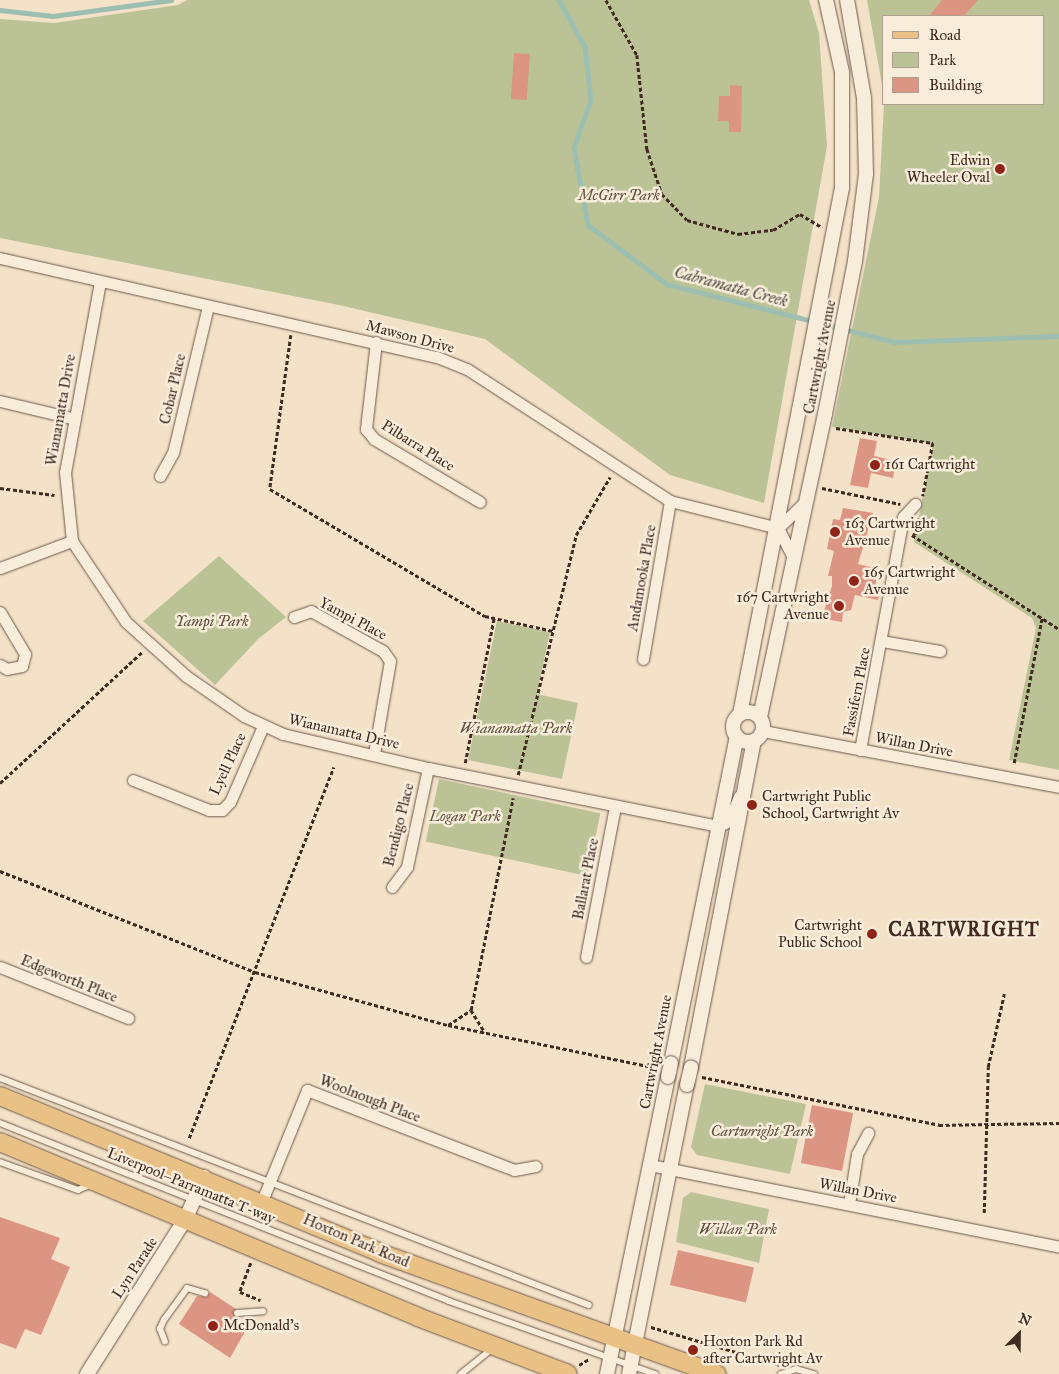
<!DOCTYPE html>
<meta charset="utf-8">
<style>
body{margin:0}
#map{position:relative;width:1059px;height:1374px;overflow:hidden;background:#f4e2c8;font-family:"IM FELL Great Primer",serif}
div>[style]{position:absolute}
.green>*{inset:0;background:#bbc396;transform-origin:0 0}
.stream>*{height:4.5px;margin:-2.25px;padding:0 2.25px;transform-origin:2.25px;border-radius:2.25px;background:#9cbfb1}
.building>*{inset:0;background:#dd9583;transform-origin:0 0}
.path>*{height:2.5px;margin-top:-1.25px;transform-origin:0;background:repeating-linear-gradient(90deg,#422a21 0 4px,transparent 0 6.5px)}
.roads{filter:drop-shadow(0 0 1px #6e584b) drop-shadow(0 0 1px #6e584b)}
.service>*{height:5.5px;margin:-2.75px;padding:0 2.75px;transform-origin:2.75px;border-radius:2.75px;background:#f8ecdb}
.minor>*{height:11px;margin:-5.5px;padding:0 5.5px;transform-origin:5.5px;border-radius:5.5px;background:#f8ecdb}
.tertiary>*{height:14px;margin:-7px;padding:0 7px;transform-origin:7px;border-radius:7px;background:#f8ecdb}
.tertiary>.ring{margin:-7px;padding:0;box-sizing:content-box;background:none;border:14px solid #f8ecdb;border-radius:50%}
.primary>*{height:18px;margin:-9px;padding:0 9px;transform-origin:9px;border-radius:9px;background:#eac184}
.bridges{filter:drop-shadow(0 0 1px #6e584b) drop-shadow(0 0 1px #6e584b)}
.tertiary-bridge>*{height:14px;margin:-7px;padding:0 7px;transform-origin:7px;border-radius:7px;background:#f8ecdb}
.dots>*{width:14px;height:14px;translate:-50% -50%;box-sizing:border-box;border:2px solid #f8ecdb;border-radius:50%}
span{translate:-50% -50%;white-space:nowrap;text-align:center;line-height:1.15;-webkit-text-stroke:5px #f8ecdb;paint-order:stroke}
.poi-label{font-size:15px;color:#422a21}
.right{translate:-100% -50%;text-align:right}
.left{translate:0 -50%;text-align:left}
.park-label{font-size:15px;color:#60503e;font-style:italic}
.street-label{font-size:15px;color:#422a21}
.water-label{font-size:16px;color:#584f45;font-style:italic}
.district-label{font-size:20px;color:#422a21;font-weight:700;letter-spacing:1px}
.legend{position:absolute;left:882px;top:15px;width:162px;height:90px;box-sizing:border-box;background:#f8ecdb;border:1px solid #af9e91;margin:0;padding:6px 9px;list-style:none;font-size:15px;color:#422a21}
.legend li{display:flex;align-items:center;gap:10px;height:25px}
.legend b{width:25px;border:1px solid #af9e91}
.north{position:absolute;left:994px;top:1309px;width:50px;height:50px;-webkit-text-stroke:4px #f8ecdb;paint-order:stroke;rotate:23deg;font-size:14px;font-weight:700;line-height:20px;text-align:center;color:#422a21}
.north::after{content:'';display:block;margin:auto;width:18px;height:22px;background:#422a21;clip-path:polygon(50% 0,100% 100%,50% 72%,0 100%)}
</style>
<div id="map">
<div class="green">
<i style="clip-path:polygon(187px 0,809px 0,819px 33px,827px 146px,764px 503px,670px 475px,485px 339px,339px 305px,0 238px,0 19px,54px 23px,178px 5px)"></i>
<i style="clip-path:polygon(867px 0,1059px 0,1059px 770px,1009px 760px,1036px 628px,1032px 618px,914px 542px,933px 444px,832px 427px,879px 197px,884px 104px,1043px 104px,1043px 16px,883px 16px,883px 91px)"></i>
<i style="clip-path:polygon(219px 556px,286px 617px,258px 639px,215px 685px,143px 621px)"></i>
<i style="clip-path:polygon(497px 621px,550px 632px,537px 694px,578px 703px,562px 779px,468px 760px)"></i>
<i style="left:439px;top:779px;width:165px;height:64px;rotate:12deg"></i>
<i style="clip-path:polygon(705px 1084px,806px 1104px,790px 1174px,697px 1155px,691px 1147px)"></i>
<i style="clip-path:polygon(691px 1192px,769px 1209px,759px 1263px,676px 1242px,683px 1198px)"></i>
</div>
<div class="stream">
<i style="left:559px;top:0;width:54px;rotate:61deg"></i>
<i style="left:585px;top:47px;width:53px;rotate:83.5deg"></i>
<i style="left:591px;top:100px;width:51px;rotate:109.5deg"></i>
<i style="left:574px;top:148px;width:78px;rotate:79.7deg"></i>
<i style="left:588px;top:225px;width:99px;rotate:36.8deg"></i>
<i style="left:667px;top:284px;width:234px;rotate:14.3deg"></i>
<i style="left:894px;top:342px;width:165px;rotate:-2.1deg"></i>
<i style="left:0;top:10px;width:53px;rotate:6.5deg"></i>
<i style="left:53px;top:16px;width:119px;rotate:-7.7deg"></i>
</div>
<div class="building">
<i style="clip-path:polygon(942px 0,978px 0,964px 16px,929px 16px)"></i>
<i style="left:514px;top:53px;width:16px;height:46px;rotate:4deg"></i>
<i style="clip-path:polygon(730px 85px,742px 86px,741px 132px,729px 132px,729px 121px,718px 121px,719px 96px,730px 96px)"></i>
<i style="clip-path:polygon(860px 438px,877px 441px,874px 456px,896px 461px,893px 478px,871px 473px,868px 488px,850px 485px)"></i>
<i style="clip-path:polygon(843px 508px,873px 513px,858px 564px,879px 569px,875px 586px,881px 587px,878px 600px,855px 595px,851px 610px,843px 612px,842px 622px,825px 619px,824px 611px,832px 586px,832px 576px,828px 576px,834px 551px,827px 549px,833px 519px,840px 520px)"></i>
<i style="left:812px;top:1105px;width:42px;height:59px;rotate:11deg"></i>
<i style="clip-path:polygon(0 1217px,60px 1238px,51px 1259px,70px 1267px,41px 1335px,25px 1329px,16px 1349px,0 1343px)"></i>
<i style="left:678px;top:1250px;width:78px;height:36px;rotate:13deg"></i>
<i style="clip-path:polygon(210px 1292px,236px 1309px,234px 1319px,247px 1328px,230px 1358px,179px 1324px,197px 1296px,207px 1297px)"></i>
</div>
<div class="path">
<i style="left:606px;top:0;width:63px;rotate:60.6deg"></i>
<i style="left:637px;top:55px;width:95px;rotate:83.9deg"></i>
<i style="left:647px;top:149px;width:47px;rotate:71.6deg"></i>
<i style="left:662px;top:194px;width:36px;rotate:46deg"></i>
<i style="left:687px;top:220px;width:53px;rotate:15.4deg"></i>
<i style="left:738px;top:234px;width:35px;rotate:-7deg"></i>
<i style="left:773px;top:230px;width:31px;rotate:-31deg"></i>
<i style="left:800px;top:214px;width:26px;rotate:31deg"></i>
<i style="left:291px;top:335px;width:155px;rotate:97.8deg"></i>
<i style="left:270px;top:489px;width:250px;rotate:30.6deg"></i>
<i style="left:485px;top:616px;width:70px;rotate:12.4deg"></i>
<i style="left:836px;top:428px;width:98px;rotate:8.8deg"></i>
<i style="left:933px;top:443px;width:54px;rotate:100.7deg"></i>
<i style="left:0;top:488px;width:55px;rotate:7.3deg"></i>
<i style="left:822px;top:488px;width:80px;rotate:11.6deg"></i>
<i style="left:919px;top:518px;width:15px;rotate:98deg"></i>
<i style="left:917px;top:533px;width:5px;rotate:158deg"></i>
<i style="left:912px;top:535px;width:174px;rotate:32.6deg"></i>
<i style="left:465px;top:763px;width:148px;rotate:-78.7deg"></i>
<i style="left:1014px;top:763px;width:148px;rotate:-79.1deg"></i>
<i style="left:518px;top:775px;width:247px;rotate:-76.4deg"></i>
<i style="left:576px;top:535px;width:67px;rotate:-59.6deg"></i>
<i style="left:0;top:783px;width:193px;rotate:-42.7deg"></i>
<i style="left:0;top:871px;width:274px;rotate:21.6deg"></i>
<i style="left:255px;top:972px;width:200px;rotate:15.4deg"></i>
<i style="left:448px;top:1025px;width:214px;rotate:11.6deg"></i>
<i style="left:471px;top:1010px;width:26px;rotate:58deg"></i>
<i style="left:448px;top:1025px;width:27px;rotate:-33deg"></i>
<i style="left:471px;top:1010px;width:216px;rotate:-78.8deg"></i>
<i style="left:702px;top:1077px;width:242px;rotate:11.4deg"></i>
<i style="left:939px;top:1125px;width:120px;rotate:-1deg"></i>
<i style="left:189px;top:1138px;width:398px;rotate:-68.7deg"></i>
<i style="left:984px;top:1213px;width:146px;rotate:-88.4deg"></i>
<i style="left:988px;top:1067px;width:75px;rotate:-77.6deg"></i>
<i style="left:251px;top:1263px;width:31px;rotate:111deg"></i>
<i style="left:240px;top:1292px;width:22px;rotate:22deg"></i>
<i style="left:651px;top:1327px;width:134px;rotate:16.4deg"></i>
<i style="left:579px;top:1365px;width:12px;rotate:-31deg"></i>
</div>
<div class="roads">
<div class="service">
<i style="left:0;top:1078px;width:631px;rotate:21.08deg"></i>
<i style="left:0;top:1123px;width:483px;rotate:21.6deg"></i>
<i style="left:449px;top:1301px;width:219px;rotate:19.5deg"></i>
<i style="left:0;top:1162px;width:83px;rotate:19.7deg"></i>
<i style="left:78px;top:1190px;width:15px;rotate:-23deg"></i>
<i style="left:237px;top:1313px;width:26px;rotate:-4deg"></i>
<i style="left:165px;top:1342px;width:14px;rotate:-111deg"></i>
<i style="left:160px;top:1329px;width:10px;rotate:-66deg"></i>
<i style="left:164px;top:1320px;width:39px;rotate:-54deg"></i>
<i style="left:187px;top:1288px;width:19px;rotate:16deg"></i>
<i style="left:461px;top:1374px;width:40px;rotate:-39deg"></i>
<i style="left:781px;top:1374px;width:16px;rotate:-18deg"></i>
<i style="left:796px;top:1369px;width:19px;rotate:16deg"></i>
</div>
<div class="minor">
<i style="left:0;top:258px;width:448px;rotate:12.8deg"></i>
<i style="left:437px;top:357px;width:32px;rotate:22deg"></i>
<i style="left:467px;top:369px;width:242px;rotate:33deg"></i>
<i style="left:670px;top:501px;width:111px;rotate:14deg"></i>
<i style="left:100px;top:282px;width:193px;rotate:100.4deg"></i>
<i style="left:65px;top:472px;width:69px;rotate:84.2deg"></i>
<i style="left:72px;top:541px;width:97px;rotate:56.3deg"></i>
<i style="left:126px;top:622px;width:81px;rotate:42deg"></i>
<i style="left:186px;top:676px;width:70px;rotate:34.6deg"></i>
<i style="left:244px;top:716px;width:43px;rotate:24.8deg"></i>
<i style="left:283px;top:734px;width:149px;rotate:13.2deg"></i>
<i style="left:428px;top:768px;width:297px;rotate:11.3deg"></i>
<i style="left:719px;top:826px;width:11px;rotate:-27deg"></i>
<i style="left:729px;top:821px;width:27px;rotate:-68deg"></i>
<i style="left:376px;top:342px;width:88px;rotate:96.6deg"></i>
<i style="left:366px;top:429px;width:13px;rotate:51deg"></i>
<i style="left:374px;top:439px;width:123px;rotate:30.7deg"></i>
<i style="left:0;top:401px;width:74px;rotate:13.3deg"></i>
<i style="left:160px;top:476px;width:26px;rotate:-61deg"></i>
<i style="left:173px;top:453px;width:151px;rotate:-76.6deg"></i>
<i style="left:778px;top:528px;width:37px;rotate:-44deg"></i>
<i style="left:778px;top:528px;width:36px;rotate:63deg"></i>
<i style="left:0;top:568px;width:77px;rotate:-20.6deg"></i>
<i style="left:0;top:612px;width:49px;rotate:59.2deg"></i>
<i style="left:25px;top:654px;width:12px;rotate:104deg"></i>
<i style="left:22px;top:666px;width:15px;rotate:169deg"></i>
<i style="left:7px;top:669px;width:8px;rotate:-150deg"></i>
<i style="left:294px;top:617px;width:18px;rotate:-19deg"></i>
<i style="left:311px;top:611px;width:82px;rotate:29.1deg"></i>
<i style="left:383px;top:651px;width:12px;rotate:55deg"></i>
<i style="left:390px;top:661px;width:94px;rotate:99.8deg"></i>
<i style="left:882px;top:641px;width:59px;rotate:9.8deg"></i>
<i style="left:643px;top:659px;width:160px;rotate:-80.3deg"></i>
<i style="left:763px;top:731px;width:301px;rotate:10.7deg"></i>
<i style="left:860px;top:750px;width:237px;rotate:-79.5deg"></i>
<i style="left:903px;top:517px;width:18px;rotate:-47deg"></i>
<i style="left:133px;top:780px;width:82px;rotate:21.5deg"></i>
<i style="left:209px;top:810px;width:13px"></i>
<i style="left:222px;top:810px;width:11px;rotate:-45deg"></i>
<i style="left:230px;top:802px;width:83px;rotate:-66.5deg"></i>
<i style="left:392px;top:887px;width:25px;rotate:-53deg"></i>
<i style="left:407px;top:867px;width:101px;rotate:-78deg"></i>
<i style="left:586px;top:957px;width:154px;rotate:-79.1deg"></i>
<i style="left:0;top:967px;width:138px;rotate:21.7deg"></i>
<i style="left:650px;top:1165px;width:417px;rotate:11.3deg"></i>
<i style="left:262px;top:1201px;width:120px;rotate:-67.9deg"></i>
<i style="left:307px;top:1090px;width:222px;rotate:21.1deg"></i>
<i style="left:514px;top:1170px;width:22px;rotate:-10deg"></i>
<i style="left:849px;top:1204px;width:51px;rotate:-80.9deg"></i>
<i style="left:857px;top:1154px;width:24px;rotate:-62deg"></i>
</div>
<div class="tertiary">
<i class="ring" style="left:733px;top:712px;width:16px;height:16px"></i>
<i style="left:740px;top:714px;width:536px;rotate:-79.03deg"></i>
<i style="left:842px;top:188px;width:116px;rotate:-90deg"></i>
<i style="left:842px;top:72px;width:74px;rotate:-102.5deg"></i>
<i style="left:760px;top:717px;width:310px;rotate:-77.9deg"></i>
<i style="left:825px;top:414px;width:156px;rotate:-78.9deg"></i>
<i style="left:855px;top:261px;width:88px;rotate:-82.8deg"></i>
<i style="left:866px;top:174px;width:76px;rotate:-91.5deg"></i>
<i style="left:864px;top:98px;width:99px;rotate:-99.8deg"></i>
<i style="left:671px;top:1063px;width:333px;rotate:-78.6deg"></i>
<i style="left:691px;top:1067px;width:332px;rotate:-79.1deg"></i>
<i style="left:87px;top:1374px;width:185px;rotate:-57.6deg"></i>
<i style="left:186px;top:1218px;width:45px;rotate:-66.3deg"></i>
<i style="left:607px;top:1374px;width:303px;rotate:-78.4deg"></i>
<i style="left:629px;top:1374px;width:295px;rotate:-78.7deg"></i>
</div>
<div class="primary">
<i style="left:0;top:1096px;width:411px;rotate:22.4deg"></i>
<i style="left:380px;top:1253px;width:358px;rotate:19.8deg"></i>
<i style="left:0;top:1142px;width:453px;rotate:22.7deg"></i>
<i style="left:418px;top:1317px;width:160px;rotate:20.8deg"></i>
</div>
</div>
<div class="bridges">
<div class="tertiary-bridge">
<i style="left:668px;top:1077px;width:14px;rotate:-78deg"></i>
<i style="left:687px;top:1085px;width:18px;rotate:-77deg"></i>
</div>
</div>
<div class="dots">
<i style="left:1000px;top:169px;background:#8f2418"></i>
<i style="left:875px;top:465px;background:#8f2418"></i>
<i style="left:835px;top:532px;background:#8f2418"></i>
<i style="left:854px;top:581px;background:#8f2418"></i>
<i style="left:839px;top:606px;background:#8f2418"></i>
<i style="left:752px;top:805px;background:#8f2418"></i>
<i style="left:872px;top:934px;background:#8f2418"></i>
<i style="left:213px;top:1326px;background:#8f2418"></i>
<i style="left:693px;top:1350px;background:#8f2418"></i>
</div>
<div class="poi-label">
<span class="right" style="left:990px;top:169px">Edwin<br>Wheeler Oval</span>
<span class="left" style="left:885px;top:465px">161 Cartwright</span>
<span class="left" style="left:845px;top:532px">163 Cartwright<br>Avenue</span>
<span class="left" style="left:864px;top:581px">165 Cartwright<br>Avenue</span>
<span class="right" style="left:829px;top:606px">167 Cartwright<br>Avenue</span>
<span class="left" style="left:762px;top:805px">Cartwright Public<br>School, Cartwright Av</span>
<span class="right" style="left:862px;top:934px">Cartwright<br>Public School</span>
<span class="left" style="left:223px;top:1326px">McDonald's</span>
<span class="left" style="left:703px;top:1350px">Hoxton Park Rd<br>after Cartwright Av</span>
</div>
<div class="park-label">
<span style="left:619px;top:196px">McGirr Park</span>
<span style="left:212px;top:622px">Yampi Park</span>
<span style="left:516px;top:729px">Wianamatta Park</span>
<span style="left:465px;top:817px">Logan Park</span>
<span style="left:762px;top:1132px">Cartwright Park</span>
<span style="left:738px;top:1230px">Willan Park</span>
</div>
<div class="street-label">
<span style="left:410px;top:337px;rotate:15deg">Mawson Drive</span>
<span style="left:820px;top:357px;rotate:-79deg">Cartwright Avenue</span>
<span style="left:173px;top:389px;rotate:-77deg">Cobar Place</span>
<span style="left:61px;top:410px;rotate:-80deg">Wianamatta Drive</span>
<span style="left:418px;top:446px;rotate:32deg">Pilbarra Place</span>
<span style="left:642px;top:578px;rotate:-80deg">Andamooka Place</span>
<span style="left:353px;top:619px;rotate:28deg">Yampi Place</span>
<span style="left:857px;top:692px;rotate:-79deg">Fassifern Place</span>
<span style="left:344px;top:732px;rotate:13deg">Wianamatta Drive</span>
<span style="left:914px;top:745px;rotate:11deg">Willan Drive</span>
<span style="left:228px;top:764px;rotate:-65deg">Lyell Place</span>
<span style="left:399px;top:825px;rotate:-76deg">Bendigo Place</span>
<span style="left:586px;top:879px;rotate:-79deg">Ballarat Place</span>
<span style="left:69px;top:979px;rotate:22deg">Edgeworth Place</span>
<span style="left:656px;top:1052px;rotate:-79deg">Cartwright Avenue</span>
<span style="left:370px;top:1099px;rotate:21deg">Woolnough Place</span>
<span style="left:191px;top:1186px;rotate:22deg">Liverpool–Parramatta T-way</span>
<span style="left:858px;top:1191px;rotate:11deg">Willan Drive</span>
<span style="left:356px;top:1241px;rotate:23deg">Hoxton Park Road</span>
<span style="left:135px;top:1268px;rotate:-57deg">Lyn Parade</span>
</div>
<div class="water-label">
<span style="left:731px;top:287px;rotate:15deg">Cabramatta Creek</span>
</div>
<div class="district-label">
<span style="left:964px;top:929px">CARTWRIGHT</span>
</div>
<ul class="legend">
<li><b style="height:6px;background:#eac184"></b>Road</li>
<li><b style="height:14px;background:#bbc396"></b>Park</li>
<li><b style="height:14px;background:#dd9583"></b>Building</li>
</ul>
<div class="north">N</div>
</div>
